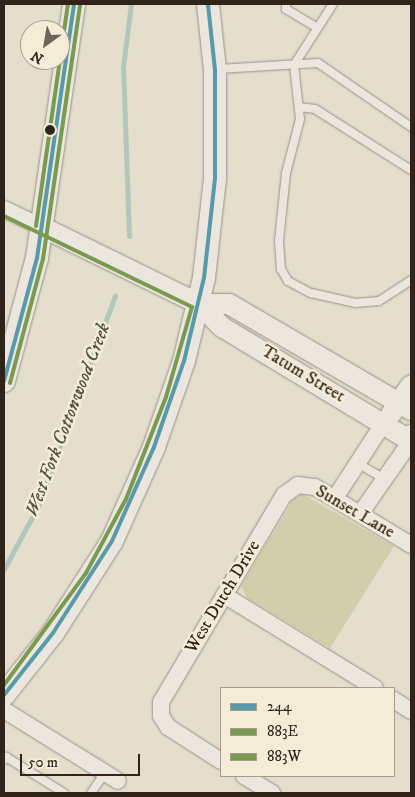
<!DOCTYPE html>
<style>
body{margin:0}
#map{position:relative;width:415px;height:797px;overflow:hidden;background:#e5decd;font-family:"IM FELL DW Pica",serif}
div>[style]{position:absolute}
.green>*{inset:0;background:#d1ceab}
.stream>*{height:5px;margin:-2.5px;padding:0 2.5px;transform-origin:2.5px;border-radius:2.5px;background:#b0c8b9}
.roads{filter:drop-shadow(0 0 1px #979287) drop-shadow(0 0 1px #979287)}
.service>*{height:8px;margin:-4px;padding:0 4px;transform-origin:4px;border-radius:4px;background:#ebe6de}
.minor>*{height:16px;margin:-8px;padding:0 8px;transform-origin:8px;border-radius:8px;background:#ebe6de}
.tertiary>*{height:20px;margin:-10px;padding:0 10px;transform-origin:10px;border-radius:10px;background:#ebe6de}
.secondary>*{height:22px;margin:-11px;padding:0 11px;transform-origin:11px;border-radius:11px;background:#ebe6de}
.bus-1>*{height:4px;margin:-2px;padding:0 2px;transform-origin:2px;border-radius:2px;background:#599aaa}
.bus-2>*{height:4px;margin:-2px;padding:0 2px;transform-origin:2px;border-radius:2px;background:#799a50}
.bus-3>*{height:4px;margin:-2px;padding:0 2px;transform-origin:2px;border-radius:2px;background:#799a50}
.dots>*{width:14px;height:14px;translate:-50% -50%;box-sizing:border-box;border:2px solid #f5ecd8;border-radius:50%}
span{translate:-50% -50%;white-space:nowrap;text-align:center;line-height:1.15;-webkit-text-stroke:5px #f5ecd8;paint-order:stroke}
.street-label{font-size:18px;color:#30241a}
.water-label{font-size:19px;color:#505247;font-style:italic}
.frame{position:absolute;inset:0;border:5px solid #30241a;pointer-events:none}
.legend{position:absolute;left:220px;top:687px;width:175px;height:90px;box-sizing:border-box;background:#f5ecd8;border:1px solid #a69c8c;margin:0;padding:6px 9px;list-style:none;font-size:15px;color:#30241a}
.legend li{display:flex;align-items:center;gap:10px;height:25px}
.legend b{width:25px;border:1px solid #a69c8c}
.north{position:absolute;left:20px;top:20px;width:50px;height:50px;box-sizing:border-box;background:#f5ecd8;border:1px solid #a69c8c;border-radius:50%;rotate:212deg;font-size:14px;font-weight:700;line-height:20px;text-align:center;color:#30241a}
.north::after{content:'';display:block;margin:auto;width:18px;height:22px;background:#6f6559;clip-path:polygon(50% 0,100% 100%,50% 72%,0 100%)}
.scale{position:absolute;left:20px;top:754px;width:120px;height:22px;box-sizing:border-box;border:2px solid #30241a;border-top:0;padding-left:6px;font-size:15px;line-height:18px;white-space:nowrap;color:#30241a;-webkit-text-stroke:4px #f5ecd8;paint-order:stroke}
</style>
<div id="map">
<div class="green">
<i style="clip-path:polygon(302px 494px,394px 546px,330px 648px,247px 598px,241px 586px,293px 500px)"></i>
</div>
<div class="stream">
<i style="left:129px;top:236px;width:169px;rotate:-92deg"></i>
<i style="left:123px;top:67px;width:64px;rotate:-82.8deg"></i>
<i style="left:4px;top:569px;width:72px;rotate:-61.6deg"></i>
<i style="left:38px;top:506px;width:224px;rotate:-69.9deg"></i>
</div>
<div class="roads">
<div class="service">
<i style="left:286px;top:4px;width:5px;rotate:90deg"></i>
<i style="left:286px;top:9px;width:37px;rotate:31deg"></i>
<i style="left:333px;top:4px;width:72px;rotate:122.6deg"></i>
<i style="left:294px;top:65px;width:54px;rotate:83.7deg"></i>
<i style="left:300px;top:119px;width:56px;rotate:104.5deg"></i>
<i style="left:286px;top:173px;width:68px;rotate:95.9deg"></i>
<i style="left:279px;top:241px;width:28px;rotate:86deg"></i>
<i style="left:281px;top:269px;width:14px;rotate:60deg"></i>
<i style="left:288px;top:281px;width:26px;rotate:28deg"></i>
<i style="left:311px;top:293px;width:45px;rotate:12.8deg"></i>
<i style="left:355px;top:303px;width:24px;rotate:-5deg"></i>
<i style="left:379px;top:301px;width:38px;rotate:-33deg"></i>
<i style="left:218px;top:69px;width:100px;rotate:-3.4deg"></i>
<i style="left:318px;top:63px;width:113px;rotate:34.5deg"></i>
<i style="left:299px;top:107px;width:16px;rotate:7deg"></i>
<i style="left:315px;top:109px;width:114px;rotate:32.4deg"></i>
<i style="left:357px;top:463px;width:30px;rotate:30deg"></i>
<i style="left:4px;top:760px;width:4px;rotate:-56deg"></i>
<i style="left:6px;top:757px;width:68px;rotate:31.8deg"></i>
<i style="left:91px;top:793px;width:24px;rotate:-55deg"></i>
</div>
<div class="minor">
<i style="left:4px;top:209px;width:42px;rotate:25.3deg"></i>
<i style="left:335px;top:498px;width:88px;rotate:-57deg"></i>
<i style="left:360px;top:514px;width:89px;rotate:-55.1deg"></i>
<i style="left:224px;top:595px;width:177px;rotate:31.6deg"></i>
<i style="left:394px;top:700px;width:20px;rotate:33deg"></i>
<i style="left:4px;top:710px;width:134px;rotate:31.9deg"></i>
<i style="left:221px;top:761px;width:63px;rotate:-147.3deg"></i>
<i style="left:168px;top:727px;width:13px;rotate:-122deg"></i>
<i style="left:161px;top:716px;width:14px;rotate:-90deg"></i>
<i style="left:161px;top:702px;width:241px;rotate:-59.3deg"></i>
<i style="left:284px;top:495px;width:17px;rotate:-36deg"></i>
<i style="left:298px;top:485px;width:17px;rotate:7deg"></i>
<i style="left:315px;top:487px;width:112px;rotate:31.1deg"></i>
<i style="left:244px;top:776px;width:33px;rotate:31deg"></i>
</div>
<div class="tertiary">
<i style="left:42px;top:227px;width:175px;rotate:26.1deg"></i>
<i style="left:199px;top:304px;width:33px;rotate:45deg"></i>
<i style="left:222px;top:327px;width:217px;rotate:31.1deg"></i>
<i style="left:408px;top:439px;width:5px;rotate:-53deg"></i>
<i style="left:199px;top:304px;width:30px"></i>
<i style="left:229px;top:304px;width:211px;rotate:30.2deg"></i>
<i style="left:391px;top:414px;width:35px;rotate:-55deg"></i>
</div>
<div class="secondary">
<i style="left:4px;top:381px;width:127px;rotate:-75deg"></i>
<i style="left:37px;top:258px;width:257px;rotate:-81.7deg"></i>
<i style="left:4px;top:695px;width:79px;rotate:-51.7deg"></i>
<i style="left:53px;top:633px;width:109px;rotate:-57.3deg"></i>
<i style="left:112px;top:541px;width:103px;rotate:-65.9deg"></i>
<i style="left:154px;top:447px;width:91px;rotate:-70.8deg"></i>
<i style="left:184px;top:361px;width:85px;rotate:-76.5deg"></i>
<i style="left:204px;top:278px;width:101px;rotate:-83.7deg"></i>
<i style="left:215px;top:178px;width:108px;rotate:-90deg"></i>
<i style="left:215px;top:70px;width:66px;rotate:-96.1deg"></i>
</div>
</div>
<div class="bus-1">
<i style="left:4px;top:381px;width:127px;rotate:-75deg"></i>
<i style="left:37px;top:258px;width:257px;rotate:-81.7deg"></i>
<i style="left:4px;top:695px;width:79px;rotate:-51.7deg"></i>
<i style="left:53px;top:633px;width:109px;rotate:-57.3deg"></i>
<i style="left:112px;top:541px;width:103px;rotate:-65.9deg"></i>
<i style="left:154px;top:447px;width:91px;rotate:-70.8deg"></i>
<i style="left:184px;top:361px;width:85px;rotate:-76.5deg"></i>
<i style="left:204px;top:278px;width:101px;rotate:-83.7deg"></i>
<i style="left:215px;top:178px;width:108px;rotate:-90deg"></i>
<i style="left:215px;top:70px;width:66px;rotate:-96.1deg"></i>
</div>
<div class="bus-2">
<i style="left:4px;top:216px;width:209px;rotate:25.8deg"></i>
<i style="left:192px;top:307px;width:94px;rotate:106.1deg"></i>
<i style="left:166px;top:397px;width:110px;rotate:111.4deg"></i>
<i style="left:126px;top:499px;width:84px;rotate:118.4deg"></i>
<i style="left:86px;top:573px;width:139px;rotate:126.2deg"></i>
<i style="left:10px;top:383px;width:128px;rotate:-75.1deg"></i>
<i style="left:43px;top:259px;width:257px;rotate:-81.7deg"></i>
</div>
<div class="bus-3">
<i style="left:60px;top:58px;width:55px;rotate:-81.6deg"></i>
<i style="left:36px;top:226px;width:168px;rotate:-81.8deg"></i>
</div>
<div class="dots">
<i style="left:50px;top:130px;background:#30241a"></i>
</div>
<div class="street-label">
<span style="left:303px;top:374px;rotate:31deg">Tatum Street</span>
<span style="left:355px;top:512px;rotate:30deg">Sunset Lane</span>
<span style="left:223px;top:597px;rotate:-59deg">West Dutch Drive</span>
</div>
<div class="water-label">
<span style="left:68px;top:420px;rotate:-69deg">West Fork Cottonwood Creek</span>
</div>
<div class="frame"></div>
<ul class="legend">
<li><b style="height:6px;background:#599aaa"></b>244</li>
<li><b style="height:6px;background:#799a50"></b>883E</li>
<li><b style="height:6px;background:#799a50"></b>883W</li>
</ul>
<div class="north">N</div>
<div class="scale">50 m</div>
</div>
